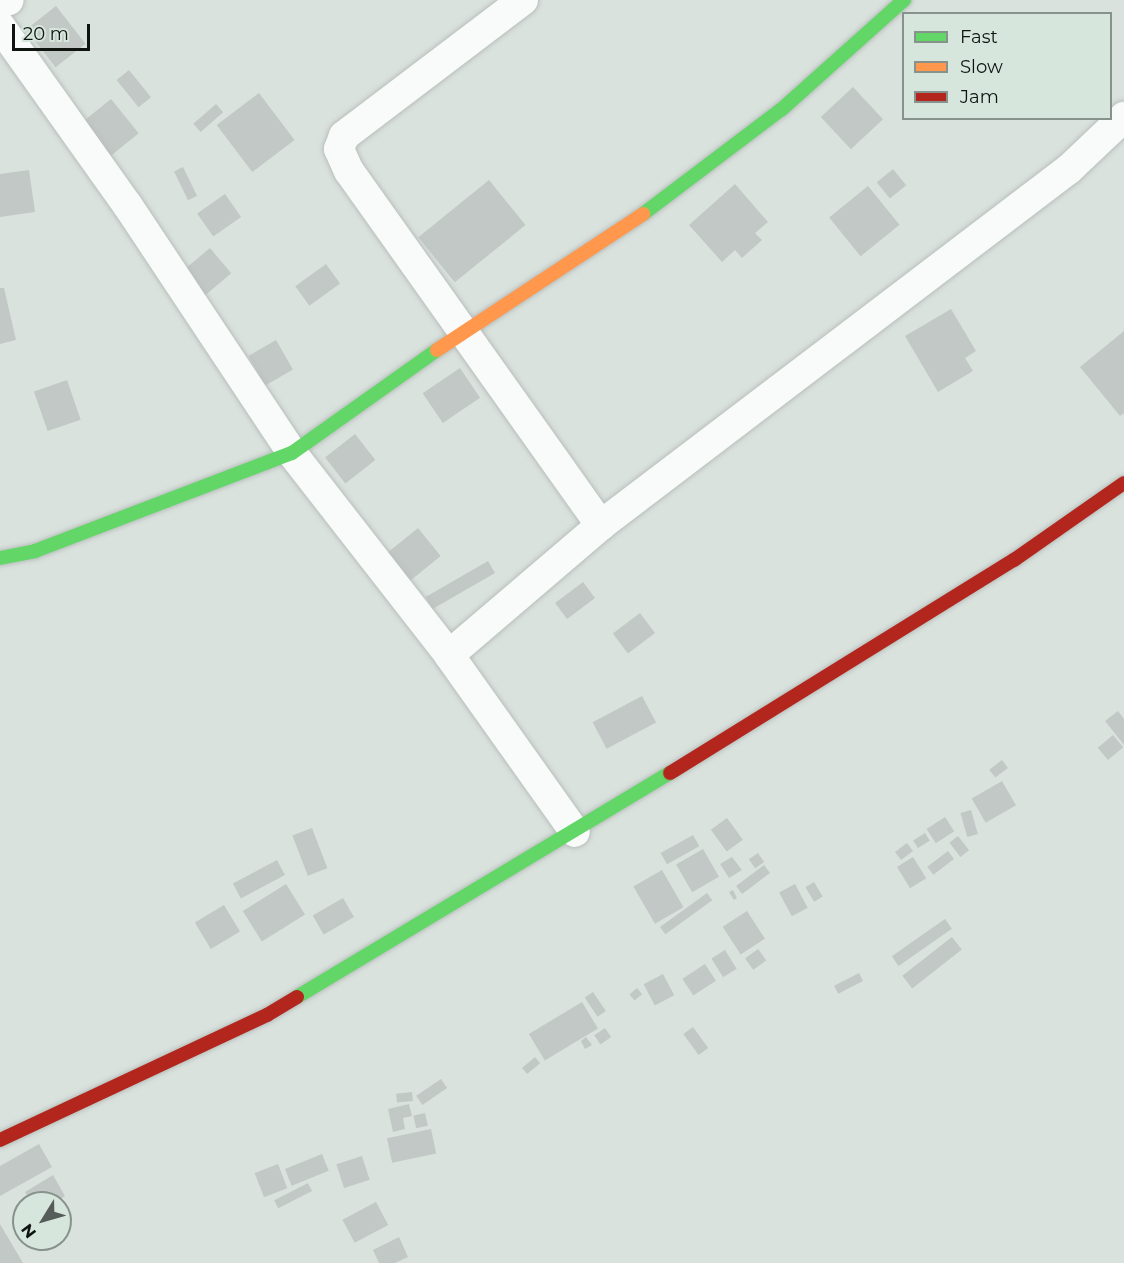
<!DOCTYPE html>
<style>
body{margin:0}
#map{position:relative;width:1124px;height:1263px;overflow:hidden;background:#dae2de;font-family:Montserrat,sans-serif}
div>[style]{position:absolute}
.building>*{inset:0;background:#c2c8c5;transform-origin:0 0}
.roads{filter:drop-shadow(0 0 2px #b8bfbb) drop-shadow(0 0 2px #b8bfbb)}
.street>*{height:30px;margin:-15px;padding:0 15px;transform-origin:15px;border-radius:15px;background:#f9fbfa}
.fast>*{height:14px;margin:-7px;padding:0 7px;transform-origin:7px;border-radius:7px;background:#63d668}
.slow>*{height:14px;margin:-7px;padding:0 7px;transform-origin:7px;border-radius:7px;background:#ff974d}
.jam>*{height:14px;margin:-7px;padding:0 7px;transform-origin:7px;border-radius:7px;background:#b3261e}
span{translate:-50% -50%;white-space:nowrap;text-align:center;line-height:1.15;-webkit-text-stroke:5px #d6e6dd;paint-order:stroke}
.legend{position:absolute;left:902px;top:12px;width:210px;height:108px;box-sizing:border-box;background:#d6e6dd;border:2px solid #86928b;margin:0;padding:8px 10px;list-style:none;font-size:18px;color:#0f1411}
.legend li{display:flex;align-items:center;gap:12px;height:30px}
.legend b{width:30px;border:2px solid #86928b}
.north{position:absolute;left:12px;top:1191px;width:60px;height:60px;box-sizing:border-box;background:#d6e6dd;border:2px solid #86928b;border-radius:50%;rotate:233deg;font-size:16px;font-weight:700;line-height:24px;text-align:center;color:#0f1411}
.north::after{content:'';display:block;margin:auto;width:21px;height:27px;background:#565c59;clip-path:polygon(50% 0,100% 100%,50% 72%,0 100%)}
.scale{position:absolute;left:12px;top:24px;width:78px;height:27px;box-sizing:border-box;border:3px solid #0f1411;border-top:0;padding-left:8px;font-size:18px;line-height:21px;white-space:nowrap;color:#0f1411;-webkit-text-stroke:4px #d6e6dd;paint-order:stroke}
</style>
<div id="map">
<div class="building">
<i style="left:56px;top:6px;width:48px;height:38px;rotate:52deg"></i>
<i style="left:129px;top:70px;width:35px;height:16px;rotate:51deg"></i>
<i style="left:853px;top:87px;width:44px;height:44px;rotate:47deg"></i>
<i style="left:259px;top:93px;width:59px;height:53px;rotate:53deg"></i>
<i style="left:111px;top:99px;width:44px;height:43px;rotate:51deg"></i>
<i style="left:216px;top:104px;width:11px;height:30px;rotate:49deg"></i>
<i style="left:183px;top:167px;width:32px;height:10px;rotate:64deg"></i>
<i style="left:893px;top:169px;width:21px;height:21px;rotate:51deg"></i>
<i style="clip-path:polygon(29px 170px,35px 212px,0 217px,0 174px)"></i>
<i style="left:489px;top:180px;width:58px;height:91px;rotate:51deg"></i>
<i style="clip-path:polygon(735px 184px,768px 222px,755px 233px,762px 240px,742px 258px,735px 250px,722px 262px,689px 225px)"></i>
<i style="left:868px;top:186px;width:50px;height:50px;rotate:51deg"></i>
<i style="left:225px;top:194px;width:28px;height:34px;rotate:55deg"></i>
<i style="left:210px;top:248px;width:33px;height:34px;rotate:50deg"></i>
<i style="left:326px;top:264px;width:24px;height:38px;rotate:54deg"></i>
<i style="clip-path:polygon(0 288px,4px 288px,16px 340px,0 344px)"></i>
<i style="clip-path:polygon(951px 309px,976px 351px,965px 358px,973px 371px,938px 392px,905px 336px)"></i>
<i style="clip-path:polygon(1124px 331px,1124px 413px,1120px 416px,1080px 367px)"></i>
<i style="left:276px;top:340px;width:34px;height:32px;rotate:60deg"></i>
<i style="left:460px;top:368px;width:36px;height:45px;rotate:56deg"></i>
<i style="left:67px;top:380px;width:42px;height:35px;rotate:71deg"></i>
<i style="left:355px;top:434px;width:33px;height:38px;rotate:52deg"></i>
<i style="left:418px;top:528px;width:36px;height:48px;rotate:51deg"></i>
<i style="left:488px;top:561px;width:14px;height:72px;rotate:60deg"></i>
<i style="left:583px;top:582px;width:20px;height:35px;rotate:53deg"></i>
<i style="left:640px;top:613px;width:25px;height:34px;rotate:53deg"></i>
<i style="left:642px;top:696px;width:30px;height:56px;rotate:62deg"></i>
<i style="clip-path:polygon(1118px 711px,1124px 719px,1124px 745px,1105px 721px)"></i>
<i style="left:1113px;top:735px;width:16px;height:20px;rotate:50deg"></i>
<i style="left:1002px;top:760px;width:10px;height:16px;rotate:53deg"></i>
<i style="left:1002px;top:781px;width:28px;height:35px;rotate:60deg"></i>
<i style="left:971px;top:810px;width:25px;height:11px;rotate:74deg"></i>
<i style="left:945px;top:817px;width:17px;height:22px;rotate:57deg"></i>
<i style="left:727px;top:818px;width:27px;height:20px;rotate:54deg"></i>
<i style="left:312px;top:828px;width:43px;height:21px;rotate:69deg"></i>
<i style="left:925px;top:833px;width:9px;height:14px;rotate:58deg"></i>
<i style="left:693px;top:835px;width:13px;height:37px;rotate:61deg"></i>
<i style="left:958px;top:836px;width:18px;height:11px;rotate:52deg"></i>
<i style="left:907px;top:843px;width:10px;height:15px;rotate:53deg"></i>
<i style="left:703px;top:849px;width:32px;height:31px;rotate:60deg"></i>
<i style="left:948px;top:851px;width:10px;height:26px;rotate:53deg"></i>
<i style="left:758px;top:853px;width:11px;height:11px;rotate:56deg"></i>
<i style="clip-path:polygon(732px 857px,742px 870px,729px 878px,720px 864px)"></i>
<i style="left:913px;top:857px;width:25px;height:19px;rotate:58deg"></i>
<i style="left:277px;top:860px;width:17px;height:50px;rotate:62deg"></i>
<i style="left:764px;top:865px;width:10px;height:35px;rotate:53deg"></i>
<i style="left:662px;top:870px;width:43px;height:33px;rotate:60deg"></i>
<i style="left:814px;top:882px;width:17px;height:10px;rotate:59deg"></i>
<i style="left:286px;top:884px;width:36px;height:51px;rotate:58deg"></i>
<i style="left:795px;top:884px;width:27px;height:18px;rotate:62deg"></i>
<i style="clip-path:polygon(733px 890px,737px 898px,734px 900px,729px 892px)"></i>
<i style="left:707px;top:893px;width:9px;height:58px;rotate:54deg"></i>
<i style="left:343px;top:898px;width:22px;height:35px;rotate:60deg"></i>
<i style="left:224px;top:905px;width:31px;height:34px;rotate:59deg"></i>
<i style="left:747px;top:911px;width:33px;height:29px;rotate:57deg"></i>
<i style="left:945px;top:919px;width:12px;height:65px;rotate:55deg"></i>
<i style="left:952px;top:937px;width:16px;height:63px;rotate:52deg"></i>
<i style="left:758px;top:949px;width:14px;height:16px;rotate:54deg"></i>
<i style="left:725px;top:950px;width:22px;height:16px;rotate:58deg"></i>
<i style="left:705px;top:964px;width:20px;height:27px;rotate:57deg"></i>
<i style="left:859px;top:973px;width:9px;height:28px;rotate:63deg"></i>
<i style="left:663px;top:974px;width:24px;height:22px;rotate:62deg"></i>
<i style="left:637px;top:988px;width:8px;height:10px;rotate:50deg"></i>
<i style="left:593px;top:992px;width:23px;height:10px;rotate:56deg"></i>
<i style="left:582px;top:1002px;width:31px;height:62px;rotate:59deg"></i>
<i style="left:693px;top:1027px;width:26px;height:12px;rotate:54deg"></i>
<i style="left:605px;top:1028px;width:11px;height:13px;rotate:56deg"></i>
<i style="clip-path:polygon(586px 1037px,592px 1045px,585px 1049px,581px 1041px)"></i>
<i style="left:535px;top:1057px;width:8px;height:17px;rotate:50deg"></i>
<i style="left:441px;top:1079px;width:11px;height:30px;rotate:56deg"></i>
<i style="left:412px;top:1092px;width:9px;height:16px;rotate:84deg"></i>
<i style="clip-path:polygon(409px 1104px,412px 1116px,403px 1118px,405px 1129px,393px 1132px,388px 1109px)"></i>
<i style="left:425px;top:1113px;width:13px;height:12px;rotate:77deg"></i>
<i style="left:431px;top:1129px;width:25px;height:45px;rotate:78deg"></i>
<i style="clip-path:polygon(39px 1144px,52px 1167px,0 1196px,0 1166px)"></i>
<i style="left:322px;top:1154px;width:18px;height:40px;rotate:68deg"></i>
<i style="left:362px;top:1156px;width:25px;height:27px;rotate:72deg"></i>
<i style="left:278px;top:1164px;width:26px;height:25px;rotate:69deg"></i>
<i style="clip-path:polygon(53px 1175px,65px 1196px,54px 1203px,31px 1203px,25px 1192px)"></i>
<i style="left:308px;top:1183px;width:9px;height:38px;rotate:63deg"></i>
<i style="left:376px;top:1202px;width:26px;height:38px;rotate:62deg"></i>
<i style="clip-path:polygon(0 1224px,23px 1263px,0 1263px)"></i>
<i style="clip-path:polygon(399px 1237px,408px 1257px,395px 1263px,379px 1263px,373px 1250px)"></i>
</div>
<div class="roads">
<div class="street">
<i style="left:523px;top:0;width:225px;rotate:142.8deg"></i>
<i style="left:344px;top:136px;width:14px;rotate:111deg"></i>
<i style="left:339px;top:149px;width:24px;rotate:66deg"></i>
<i style="left:349px;top:171px;width:435px;rotate:54.6deg"></i>
<i style="left:0;top:3px;width:9px;rotate:-18deg"></i>
<i style="left:0;top:26px;width:221px;rotate:54.6deg"></i>
<i style="left:128px;top:206px;width:296px;rotate:56.4deg"></i>
<i style="left:292px;top:453px;width:256px;rotate:52.1deg"></i>
<i style="left:449px;top:655px;width:217px;rotate:54.6deg"></i>
<i style="left:449px;top:655px;width:200px;rotate:-40.5deg"></i>
<i style="left:601px;top:525px;width:588px;rotate:-37.26deg"></i>
<i style="left:1069px;top:169px;width:76px;rotate:-43.4deg"></i>
</div>
<div class="fast">
<i style="left:643px;top:214px;width:174px;rotate:-37.1deg"></i>
<i style="left:782px;top:109px;width:164px;rotate:-41.8deg"></i>
<i style="left:0;top:558px;width:36px;rotate:-11deg"></i>
<i style="left:35px;top:551px;width:275px;rotate:-20.9deg"></i>
<i style="left:292px;top:453px;width:178px;rotate:-35.4deg"></i>
<i style="left:297px;top:997px;width:435px;rotate:-31deg"></i>
</div>
<div class="slow">
<i style="left:437px;top:350px;width:247px;rotate:-33.4deg"></i>
</div>
<div class="jam">
<i style="left:670px;top:773px;width:405px;rotate:-31.8deg"></i>
<i style="left:1014px;top:560px;width:134px;rotate:-35deg"></i>
<i style="left:0;top:1140px;width:295px;rotate:-25.1deg"></i>
<i style="left:267px;top:1015px;width:35px;rotate:-31deg"></i>
</div>
</div>
<ul class="legend">
<li><b style="height:8px;background:#63d668"></b>Fast</li>
<li><b style="height:8px;background:#ff974d"></b>Slow</li>
<li><b style="height:8px;background:#b3261e"></b>Jam</li>
</ul>
<div class="north">N</div>
<div class="scale">20 m</div>
</div>
